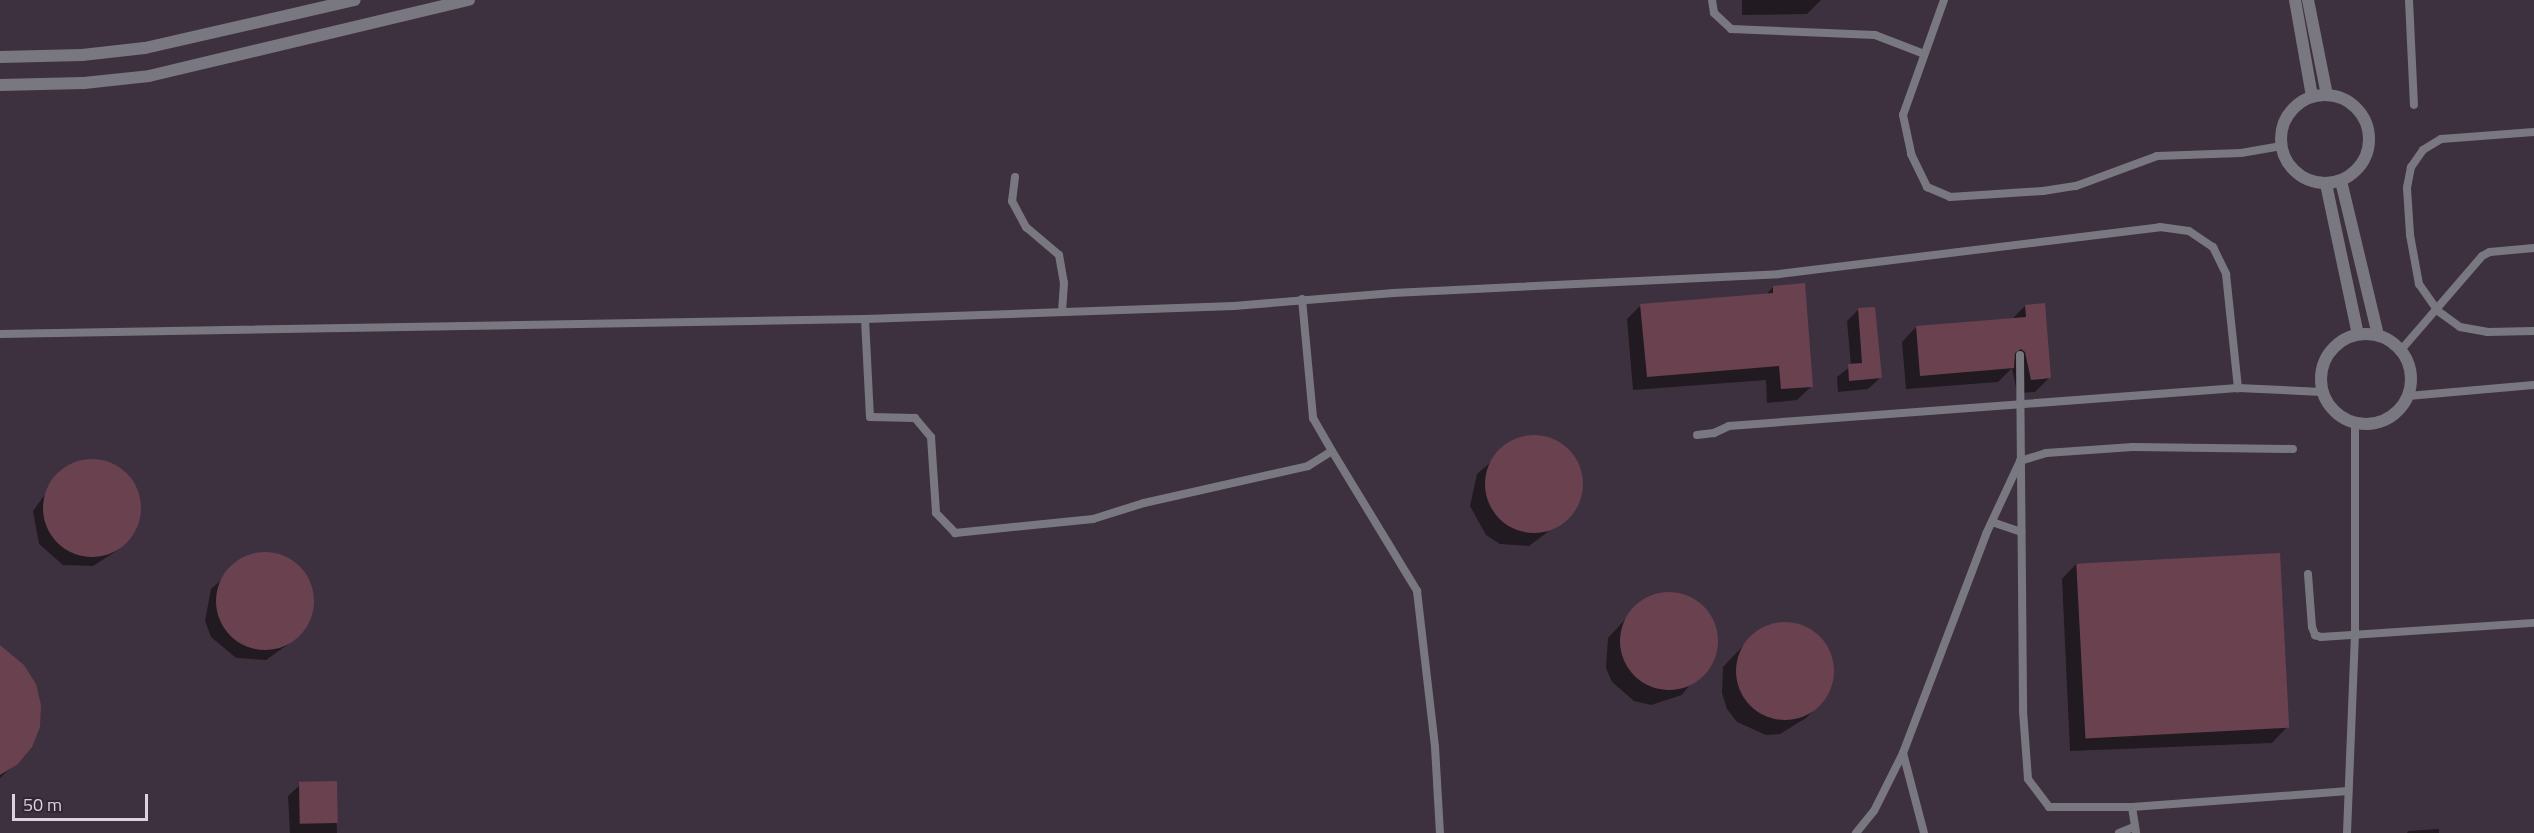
<!DOCTYPE html>
<style>
body{margin:0}
#map{position:relative;width:2534px;height:833px;overflow:hidden;background:#3e313f;font-family:"Titillium Web",sans-serif}
div>[style]{position:absolute}
.shadow>*{inset:0;background:#0007}
.building>*{inset:0;background:#69414f;transform-origin:0 0}
.round{border-radius:50%}
.lane>*{height:8px;margin:-4px;padding:0 4px;transform-origin:4px;border-radius:4px;background:#797881}
.street>*{height:12px;margin:-6px;padding:0 6px;transform-origin:6px;border-radius:6px;background:#797881}
.street>.ring{margin:-6px;padding:0;box-sizing:content-box;background:none;border:12px solid #797881;border-radius:50%}
span{translate:-50% -50%;white-space:nowrap;text-align:center;line-height:1.15;-webkit-text-stroke:6px #342735;paint-order:stroke}
.scale{position:absolute;left:12px;top:794px;width:136px;height:27px;box-sizing:border-box;border:3px solid #dcd4dd;border-top:0;padding-left:8px;font-size:18px;line-height:21px;white-space:nowrap;color:#dcd4dd;-webkit-text-stroke:4px #342735;paint-order:stroke}
</style>
<div id="map">
<div class="shadow">
<i style="clip-path:polygon(1742px 0,1821px 0,1807px 14px,1742px 15px)"></i>
<i style="clip-path:polygon(1773px 287px,1812px 386px,1797px 400px,1767px 403px,1766px 380px,1633px 390px,1627px 319px,1641px 305px,1766px 295px)"></i>
<i style="clip-path:polygon(2025px 306px,2049px 378px,2035px 392px,2017px 393px,2012px 368px,1998px 382px,1906px 389px,1902px 342px,1916px 327px,2011px 320px)"></i>
<i style="clip-path:polygon(1859px 309px,1880px 378px,1868px 389px,1838px 392px,1837px 377px,1851px 366px,1847px 321px)"></i>
<i style="clip-path:polygon(1519px 438px,1552px 439px,1575px 458px,1581px 472px,1578px 502px,1570px 515px,1529px 546px,1500px 544px,1486px 535px,1470px 506px,1477px 474px)"></i>
<i style="clip-path:polygon(93px 460px,108px 463px,132px 481px,138px 494px,137px 524px,118px 550px,93px 566px,63px 565px,39px 544px,33px 511px,62px 471px)"></i>
<i style="clip-path:polygon(265px 553px,281px 556px,305px 574px,311px 588px,310px 618px,290px 643px,266px 660px,236px 658px,211px 637px,205px 621px,211px 589px,249px 556px)"></i>
<i style="clip-path:polygon(2077px 563px,2287px 727px,2272px 743px,2070px 751px,2062px 579px)"></i>
<i style="clip-path:polygon(1673px 592px,1702px 605px,1712px 618px,1716px 651px,1682px 695px,1651px 705px,1634px 701px,1612px 682px,1606px 668px,1608px 638px,1644px 599px)"></i>
<i style="clip-path:polygon(1787px 622px,1816px 634px,1832px 660px,1833px 674px,1822px 702px,1806px 718px,1780px 734px,1766px 735px,1737px 722px,1727px 709px,1722px 693px,1723px 667px,1756px 632px)"></i>
<i style="clip-path:polygon(0 650px,16px 763px,0 778px)"></i>
<i style="clip-path:polygon(335px 783px,337px 833px,290px 833px,288px 796px,300px 785px)"></i>
<i style="clip-path:polygon(2439px 829px,2439px 833px,2407px 833px,2408px 831px)"></i>
</div>
<div class="building">
<i style="clip-path:polygon(1805px 283px,1813px 387px,1781px 389px,1779px 366px,1647px 377px,1640px 304px,1773px 293px,1773px 286px)"></i>
<i style="clip-path:polygon(2045px 303px,2051px 378px,2031px 380px,2025px 352px,2021px 349px,2015px 353px,2014px 368px,1920px 376px,1916px 326px,2026px 317px,2025px 305px)"></i>
<i style="clip-path:polygon(1875px 307px,1882px 378px,1849px 381px,1848px 364px,1862px 363px,1858px 308px)"></i>
<i class="round" style="left:1485px;top:435px;width:98px;height:98px"></i>
<i class="round" style="left:43px;top:459px;width:98px;height:98px"></i>
<i class="round" style="left:216px;top:552px;width:98px;height:98px"></i>
<i style="left:2280px;top:553px;width:175px;height:204px;rotate:87deg"></i>
<i class="round" style="left:1620px;top:592px;width:98px;height:98px"></i>
<i class="round" style="left:1736px;top:622px;width:98px;height:98px"></i>
<i style="clip-path:polygon(0 645px,24px 665px,36px 684px,41px 705px,40px 727px,32px 747px,18px 764px,0 775px)"></i>
<i style="left:337px;top:781px;width:42px;height:38px;rotate:89deg"></i>
</div>
<div class="lane">
<i style="left:1712px;top:0;width:13px;rotate:81deg"></i>
<i style="left:1714px;top:13px;width:23px;rotate:43deg"></i>
<i style="left:1731px;top:29px;width:144px;rotate:2.4deg"></i>
<i style="left:1875px;top:35px;width:50px;rotate:21deg"></i>
<i style="left:1944px;top:0;width:122px;rotate:109.6deg"></i>
<i style="left:1903px;top:115px;width:40px;rotate:78deg"></i>
<i style="left:1911px;top:154px;width:37px;rotate:64deg"></i>
<i style="left:1927px;top:187px;width:25px;rotate:23deg"></i>
<i style="left:1950px;top:197px;width:93px;rotate:-3.7deg"></i>
<i style="left:2043px;top:191px;width:33px;rotate:-9deg"></i>
<i style="left:2076px;top:186px;width:86px;rotate:-20.3deg"></i>
<i style="left:2157px;top:156px;width:84px;rotate:-2deg"></i>
<i style="left:2241px;top:153px;width:41px;rotate:-9.9deg"></i>
<i style="left:2409px;top:0;width:105px;rotate:87.3deg"></i>
<i style="left:2534px;top:132px;width:93px;rotate:175.7deg"></i>
<i style="left:2441px;top:139px;width:21px;rotate:149deg"></i>
<i style="left:2423px;top:150px;width:21px;rotate:125deg"></i>
<i style="left:2411px;top:167px;width:21px;rotate:101deg"></i>
<i style="left:2407px;top:188px;width:47px;rotate:86.3deg"></i>
<i style="left:2410px;top:235px;width:50px;rotate:79.6deg"></i>
<i style="left:2419px;top:284px;width:33px;rotate:55deg"></i>
<i style="left:2438px;top:311px;width:27px;rotate:36deg"></i>
<i style="left:2460px;top:327px;width:27px;rotate:10deg"></i>
<i style="left:2487px;top:332px;width:47px;rotate:-1.2deg"></i>
<i style="left:1015px;top:177px;width:24px;rotate:97deg"></i>
<i style="left:1012px;top:201px;width:30px;rotate:62deg"></i>
<i style="left:1026px;top:227px;width:43px;rotate:40.3deg"></i>
<i style="left:1059px;top:255px;width:28px;rotate:80deg"></i>
<i style="left:1064px;top:283px;width:29px;rotate:94deg"></i>
<i style="left:1302px;top:299px;width:120px;rotate:84.7deg"></i>
<i style="left:1313px;top:418px;width:38px;rotate:60deg"></i>
<i style="left:865px;top:319px;width:98px;rotate:87.1deg"></i>
<i style="left:870px;top:417px;width:45px;rotate:1.3deg"></i>
<i style="left:915px;top:418px;width:25px;rotate:50deg"></i>
<i style="left:931px;top:437px;width:76px;rotate:86.2deg"></i>
<i style="left:936px;top:513px;width:28px;rotate:46deg"></i>
<i style="left:955px;top:533px;width:139px;rotate:-5.8deg"></i>
<i style="left:1093px;top:519px;width:53px;rotate:-17.4deg"></i>
<i style="left:1144px;top:503px;width:168px;rotate:-12.7deg"></i>
<i style="left:1308px;top:466px;width:28px;rotate:-32deg"></i>
<i style="left:1332px;top:451px;width:164px;rotate:58.7deg"></i>
<i style="left:1417px;top:591px;width:157px;rotate:83.4deg"></i>
<i style="left:1435px;top:747px;width:86px;rotate:86.7deg"></i>
<i style="left:0;top:334px;width:865px;rotate:-0.99deg"></i>
<i style="left:865px;top:319px;width:369px;rotate:-2deg"></i>
<i style="left:1234px;top:306px;width:160px;rotate:-4.7deg"></i>
<i style="left:1393px;top:293px;width:386px;rotate:-2.8deg"></i>
<i style="left:1779px;top:274px;width:384px;rotate:-7deg"></i>
<i style="left:2160px;top:227px;width:29px;rotate:8deg"></i>
<i style="left:2189px;top:231px;width:29px;rotate:34deg"></i>
<i style="left:2213px;top:247px;width:30px;rotate:64deg"></i>
<i style="left:2226px;top:274px;width:115px;rotate:84deg"></i>
<i style="left:2401px;top:350px;width:124px;rotate:-49.2deg"></i>
<i style="left:2482px;top:256px;width:9px;rotate:-27deg"></i>
<i style="left:2490px;top:252px;width:44px;rotate:-5.2deg"></i>
<i style="left:2020px;top:355px;width:356px;rotate:89.5deg"></i>
<i style="left:2023px;top:711px;width:68px;rotate:85.8deg"></i>
<i style="left:2028px;top:779px;width:35px;rotate:53deg"></i>
<i style="left:2049px;top:807px;width:83px"></i>
<i style="left:2132px;top:807px;width:217px;rotate:-4.2deg"></i>
<i style="left:2408px;top:396px;width:126px;rotate:-5deg"></i>
<i style="left:1697px;top:435px;width:17px;rotate:-7deg"></i>
<i style="left:1714px;top:433px;width:17px;rotate:-25deg"></i>
<i style="left:1729px;top:426px;width:510px;rotate:-4.27deg"></i>
<i style="left:2238px;top:388px;width:84px;rotate:2.7deg"></i>
<i style="left:1992px;top:522px;width:31px;rotate:19deg"></i>
<i style="left:2308px;top:574px;width:53px;rotate:85.7deg"></i>
<i style="left:2312px;top:627px;width:9px;rotate:69deg"></i>
<i style="left:2315px;top:635px;width:6px;rotate:18deg"></i>
<i style="left:2321px;top:637px;width:213px;rotate:-3.8deg"></i>
<i style="left:1903px;top:753px;width:83px;rotate:75.3deg"></i>
<i style="left:2132px;top:807px;width:26px;rotate:81deg"></i>
<i style="left:1856px;top:833px;width:28px;rotate:-51deg"></i>
<i style="left:1874px;top:811px;width:65px;rotate:-63.4deg"></i>
<i style="left:1903px;top:753px;width:234px;rotate:-69.2deg"></i>
<i style="left:1986px;top:534px;width:81px;rotate:-65deg"></i>
<i style="left:2020px;top:461px;width:27px;rotate:-17deg"></i>
<i style="left:2046px;top:453px;width:87px;rotate:-3.9deg"></i>
<i style="left:2133px;top:447px;width:160px;rotate:0.7deg"></i>
<i style="left:2119px;top:833px;width:16px;rotate:-22deg"></i>
<i style="left:2347px;top:833px;width:198px;rotate:-87.7deg"></i>
<i style="left:2355px;top:635px;width:212px;rotate:-90deg"></i>
</div>
<div class="street">
<i style="left:2295px;top:0;width:97px;rotate:80deg"></i>
<i style="left:2308px;top:0;width:97px;rotate:78.7deg"></i>
<i style="left:0;top:57px;width:82px;rotate:-1.4deg"></i>
<i style="left:82px;top:55px;width:63px;rotate:-6.3deg"></i>
<i style="left:145px;top:48px;width:215px;rotate:-12.9deg"></i>
<i style="left:0;top:85px;width:84px;rotate:-1.4deg"></i>
<i style="left:84px;top:83px;width:65px;rotate:-6.1deg"></i>
<i style="left:149px;top:76px;width:329px;rotate:-13.4deg"></i>
<i class="ring" style="left:2281px;top:95px;width:76px;height:76px"></i>
<i style="left:2341px;top:181px;width:158px;rotate:76.5deg"></i>
<i style="left:2326px;top:184px;width:153px;rotate:78deg"></i>
<i class="ring" style="left:2321px;top:334px;width:78px;height:78px"></i>
</div>
<div class="scale">50 m</div>
</div>
